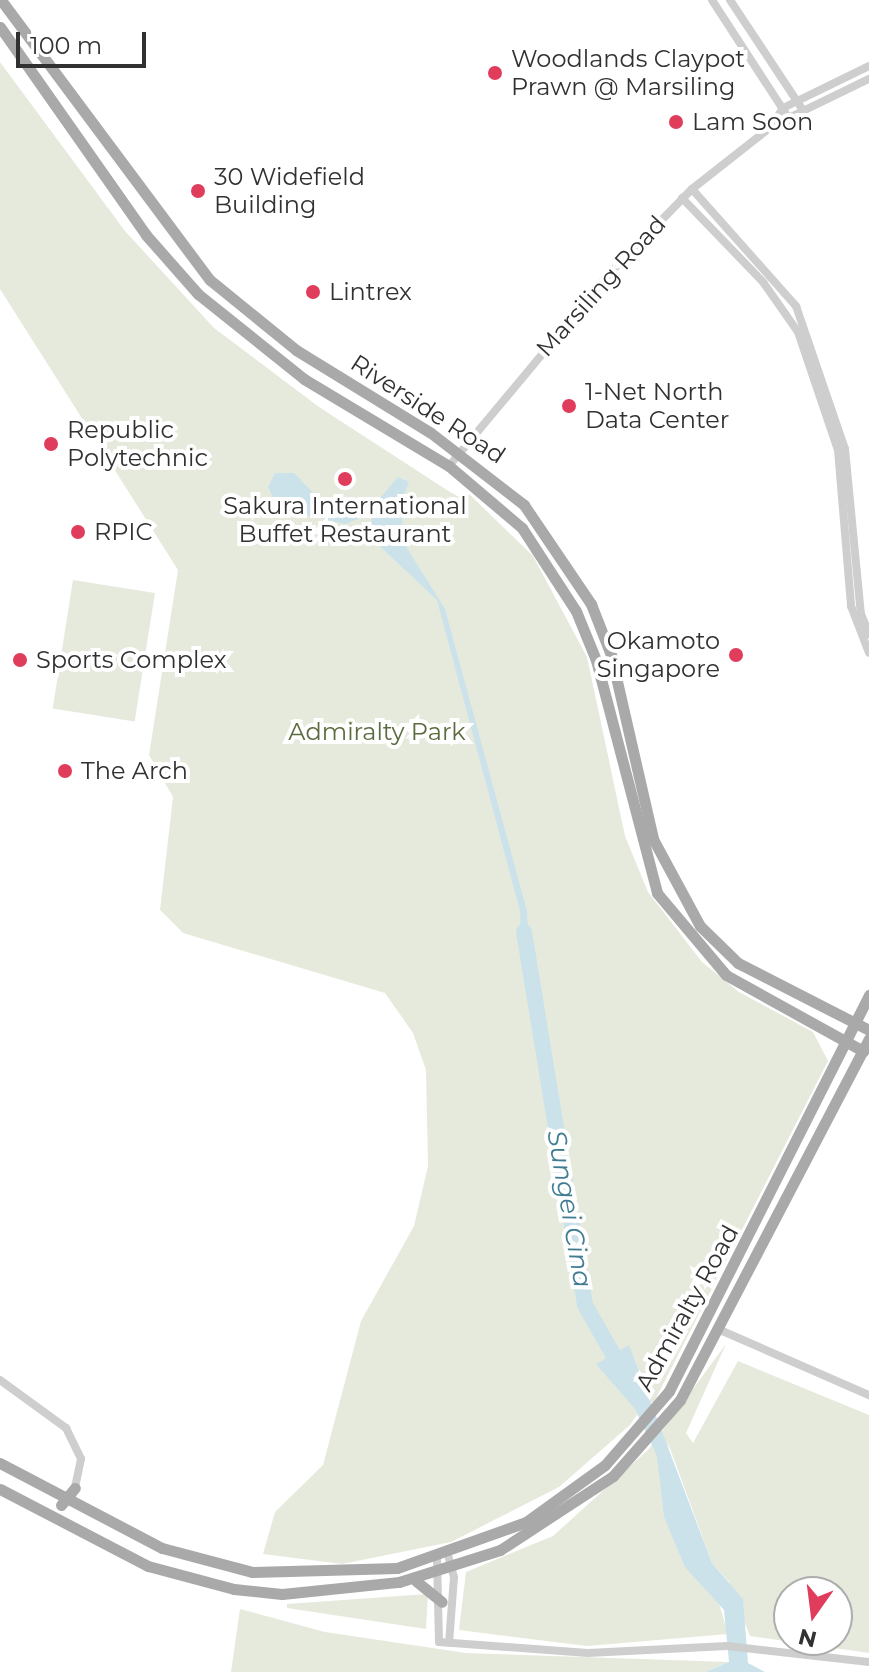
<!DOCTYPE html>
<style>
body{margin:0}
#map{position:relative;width:869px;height:1672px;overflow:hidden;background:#fff;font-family:Montserrat,sans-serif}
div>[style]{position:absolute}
.green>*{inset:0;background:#e6eadd;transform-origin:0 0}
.water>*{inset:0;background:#cbe2ea}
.river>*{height:16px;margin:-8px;padding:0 8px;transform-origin:8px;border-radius:8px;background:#cbe2ea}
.minor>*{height:8px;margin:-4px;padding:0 4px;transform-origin:4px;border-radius:4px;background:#cecece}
.major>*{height:11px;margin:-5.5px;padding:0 5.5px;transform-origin:5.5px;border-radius:5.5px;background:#a9a9a9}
.dots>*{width:22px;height:22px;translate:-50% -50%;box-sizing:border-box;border:4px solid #fff;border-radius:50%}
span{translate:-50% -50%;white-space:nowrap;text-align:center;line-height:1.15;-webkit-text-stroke:8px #fff;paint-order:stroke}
.poi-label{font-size:24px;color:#313131}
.left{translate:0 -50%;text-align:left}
.right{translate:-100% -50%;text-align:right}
.street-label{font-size:24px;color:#313131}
.park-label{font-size:24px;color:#5a6c3f}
.water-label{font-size:26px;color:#417c92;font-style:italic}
.north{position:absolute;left:773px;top:1576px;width:80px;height:80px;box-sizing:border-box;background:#fff;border:2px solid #adadad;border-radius:50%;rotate:194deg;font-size:22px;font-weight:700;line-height:32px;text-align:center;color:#313131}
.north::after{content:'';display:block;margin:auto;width:28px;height:36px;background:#e03c5c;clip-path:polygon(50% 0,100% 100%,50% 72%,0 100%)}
.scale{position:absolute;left:16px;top:32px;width:130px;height:36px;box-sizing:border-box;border:4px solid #313131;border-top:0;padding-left:10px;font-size:24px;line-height:28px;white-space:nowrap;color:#313131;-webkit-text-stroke:6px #fff;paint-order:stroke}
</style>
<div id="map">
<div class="green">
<i style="clip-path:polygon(0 62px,125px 231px,214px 328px,319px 407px,450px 492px,465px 500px,469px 494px,533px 556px,587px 657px,625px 836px,648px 892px,702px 962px,739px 992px,813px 1032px,828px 1061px,653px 1404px,648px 1399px,630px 1425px,559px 1487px,451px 1542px,342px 1564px,263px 1554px,275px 1512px,323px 1465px,361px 1321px,414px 1226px,428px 1166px,426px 1070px,413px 1033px,385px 993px,183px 933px,160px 910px,173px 797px,149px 755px,178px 570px,0 289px)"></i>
<i style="left:73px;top:580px;width:83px;height:130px;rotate:9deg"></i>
<i style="clip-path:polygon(evenodd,726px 1344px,686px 1433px,693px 1443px,738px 1361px,869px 1415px,869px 1653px,750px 1636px,729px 1582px,712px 1563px,668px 1443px,680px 1552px,718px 1600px,728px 1634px,587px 1646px,459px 1630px,466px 1572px,553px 1536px,648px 1450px,726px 1344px,789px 1592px,837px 1592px,837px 1640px,789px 1640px,789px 1592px)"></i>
<i style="clip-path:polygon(428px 1594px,426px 1629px,287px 1608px,287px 1604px)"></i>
<i style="clip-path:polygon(240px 1609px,325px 1632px,466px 1653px,729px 1662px,705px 1672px,231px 1672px)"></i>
</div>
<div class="water">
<i style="clip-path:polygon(275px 473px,294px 473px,328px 508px,361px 508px,358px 519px,345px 524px,278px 508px,268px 487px)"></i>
<i style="clip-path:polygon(398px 477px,409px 482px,400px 505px,405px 545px,445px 609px,527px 911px,529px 953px,521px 954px,520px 911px,437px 600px,369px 536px,374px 505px)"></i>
<i style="clip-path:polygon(629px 1345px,712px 1563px,743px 1599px,748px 1663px,765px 1672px,824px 1672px,705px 1672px,729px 1662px,724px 1610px,685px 1567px,664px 1517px,657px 1456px,635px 1409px,596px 1364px)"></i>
</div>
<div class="river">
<i style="left:524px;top:932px;width:378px;rotate:80.7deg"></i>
<i style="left:585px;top:1305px;width:75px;rotate:60.4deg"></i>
</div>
<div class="minor">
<i style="left:712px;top:0;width:143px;rotate:57deg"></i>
<i style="left:730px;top:0;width:134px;rotate:56.5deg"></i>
<i style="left:772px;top:125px;width:20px;rotate:-57deg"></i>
<i style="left:783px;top:108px;width:96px;rotate:-26deg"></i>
<i style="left:692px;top:189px;width:157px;rotate:48.4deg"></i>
<i style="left:796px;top:306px;width:151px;rotate:71.1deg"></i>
<i style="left:845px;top:449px;width:166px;rotate:84.5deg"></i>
<i style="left:861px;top:614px;width:22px;rotate:68deg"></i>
<i style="left:682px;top:198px;width:117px;rotate:46deg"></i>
<i style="left:763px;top:282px;width:61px;rotate:55deg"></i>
<i style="left:798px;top:332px;width:125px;rotate:71.3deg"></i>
<i style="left:838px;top:450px;width:157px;rotate:85.2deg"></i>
<i style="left:851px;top:606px;width:50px;rotate:69deg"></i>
<i style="left:449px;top:466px;width:249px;rotate:-50.2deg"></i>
<i style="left:608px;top:275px;width:120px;rotate:-45.7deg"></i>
<i style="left:692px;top:189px;width:102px;rotate:-38.2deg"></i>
<i style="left:772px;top:126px;width:108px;rotate:-25.9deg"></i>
<i style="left:720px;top:1330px;width:163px;rotate:23.6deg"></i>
<i style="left:0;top:1380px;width:82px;rotate:36deg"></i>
<i style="left:66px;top:1428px;width:34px;rotate:64deg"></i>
<i style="left:81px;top:1459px;width:30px;rotate:102deg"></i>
<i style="left:448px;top:1555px;width:23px;rotate:75deg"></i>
<i style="left:454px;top:1577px;width:66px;rotate:94.3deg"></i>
<i style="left:437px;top:1559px;width:83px;rotate:88.6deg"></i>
<i style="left:439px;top:1642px;width:149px;rotate:4.2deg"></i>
<i style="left:588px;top:1653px;width:139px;rotate:-2.9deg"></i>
<i style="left:727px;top:1646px;width:143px;rotate:6.4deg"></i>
</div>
<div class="major">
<i style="left:1px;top:0;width:349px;rotate:53.3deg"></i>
<i style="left:210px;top:280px;width:111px;rotate:39.1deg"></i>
<i style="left:296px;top:350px;width:158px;rotate:31.6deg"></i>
<i style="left:431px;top:433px;width:118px;rotate:37.7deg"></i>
<i style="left:524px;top:505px;width:120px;rotate:55.9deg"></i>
<i style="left:591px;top:604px;width:55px;rotate:68.6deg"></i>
<i style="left:611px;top:655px;width:189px;rotate:77.1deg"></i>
<i style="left:653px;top:839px;width:99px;rotate:61.6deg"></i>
<i style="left:700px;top:926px;width:53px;rotate:44.2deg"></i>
<i style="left:738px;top:963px;width:147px;rotate:27.1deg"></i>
<i style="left:0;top:27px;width:254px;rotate:54.9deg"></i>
<i style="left:146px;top:235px;width:79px;rotate:48.6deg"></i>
<i style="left:198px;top:294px;width:136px;rotate:38.7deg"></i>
<i style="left:304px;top:379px;width:169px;rotate:31deg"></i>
<i style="left:449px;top:466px;width:96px;rotate:40.3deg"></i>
<i style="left:522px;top:528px;width:99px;rotate:57deg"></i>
<i style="left:576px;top:611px;width:53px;rotate:67.8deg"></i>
<i style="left:596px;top:660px;width:241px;rotate:75.3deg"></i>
<i style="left:657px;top:893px;width:107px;rotate:49.9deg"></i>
<i style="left:726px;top:975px;width:157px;rotate:29deg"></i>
<i style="left:0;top:1463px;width:183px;rotate:27.7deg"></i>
<i style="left:162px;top:1548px;width:93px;rotate:14.9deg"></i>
<i style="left:252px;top:1572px;width:145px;rotate:-1.6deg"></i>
<i style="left:397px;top:1568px;width:137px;rotate:-19.6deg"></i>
<i style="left:526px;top:1522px;width:97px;rotate:-35.8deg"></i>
<i style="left:605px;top:1465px;width:98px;rotate:-49.1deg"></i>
<i style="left:669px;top:1391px;width:444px;rotate:-63.2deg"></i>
<i style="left:0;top:1489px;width:167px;rotate:27.5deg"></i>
<i style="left:148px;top:1566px;width:89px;rotate:15deg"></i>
<i style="left:234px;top:1589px;width:48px;rotate:5.9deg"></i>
<i style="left:282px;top:1594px;width:118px;rotate:-5.9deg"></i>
<i style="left:399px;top:1582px;width:106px;rotate:-17.6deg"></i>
<i style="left:500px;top:1550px;width:135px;rotate:-33.2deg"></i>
<i style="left:613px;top:1476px;width:101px;rotate:-48.6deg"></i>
<i style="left:680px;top:1400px;width:408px;rotate:-62.4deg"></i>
<i style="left:61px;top:1505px;width:22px;rotate:-51deg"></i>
<i style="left:416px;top:1581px;width:33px;rotate:39deg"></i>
</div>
<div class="dots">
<i style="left:495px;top:73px;background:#e03c5c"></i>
<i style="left:676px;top:122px;background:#e03c5c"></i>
<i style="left:198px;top:191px;background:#e03c5c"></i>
<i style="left:313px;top:292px;background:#e03c5c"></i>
<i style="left:569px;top:406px;background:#e03c5c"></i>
<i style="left:51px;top:444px;background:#e03c5c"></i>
<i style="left:345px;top:479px;background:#e03c5c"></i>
<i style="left:78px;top:532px;background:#e03c5c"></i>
<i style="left:736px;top:655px;background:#e03c5c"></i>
<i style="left:20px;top:660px;background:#e03c5c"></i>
<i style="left:65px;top:771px;background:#e03c5c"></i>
</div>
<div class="poi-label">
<span class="left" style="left:511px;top:73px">Woodlands Claypot<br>Prawn @ Marsiling</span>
<span class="left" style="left:692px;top:122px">Lam Soon</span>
<span class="left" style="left:214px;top:191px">30 Widefield<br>Building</span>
<span class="left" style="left:329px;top:292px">Lintrex</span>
<span class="left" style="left:585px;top:406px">1-Net North<br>Data Center</span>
<span class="left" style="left:67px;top:444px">Republic<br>Polytechnic</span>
<span style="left:345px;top:520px">Sakura International<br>Buffet Restaurant</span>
<span class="left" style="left:94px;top:532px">RPIC</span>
<span class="right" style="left:720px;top:655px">Okamoto<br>Singapore</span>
<span class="left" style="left:36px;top:660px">Sports Complex</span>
<span class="left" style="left:81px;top:771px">The Arch</span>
</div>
<div class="street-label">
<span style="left:601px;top:286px;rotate:-48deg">Marsiling Road</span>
<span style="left:428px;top:409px;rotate:33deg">Riverside Road</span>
<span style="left:687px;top:1308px;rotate:-61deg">Admiralty Road</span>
</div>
<div class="park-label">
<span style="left:377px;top:732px">Admiralty Park</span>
</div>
<div class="water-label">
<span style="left:569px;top:1209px;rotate:80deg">Sungei Cina</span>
</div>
<div class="north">N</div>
<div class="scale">100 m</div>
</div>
